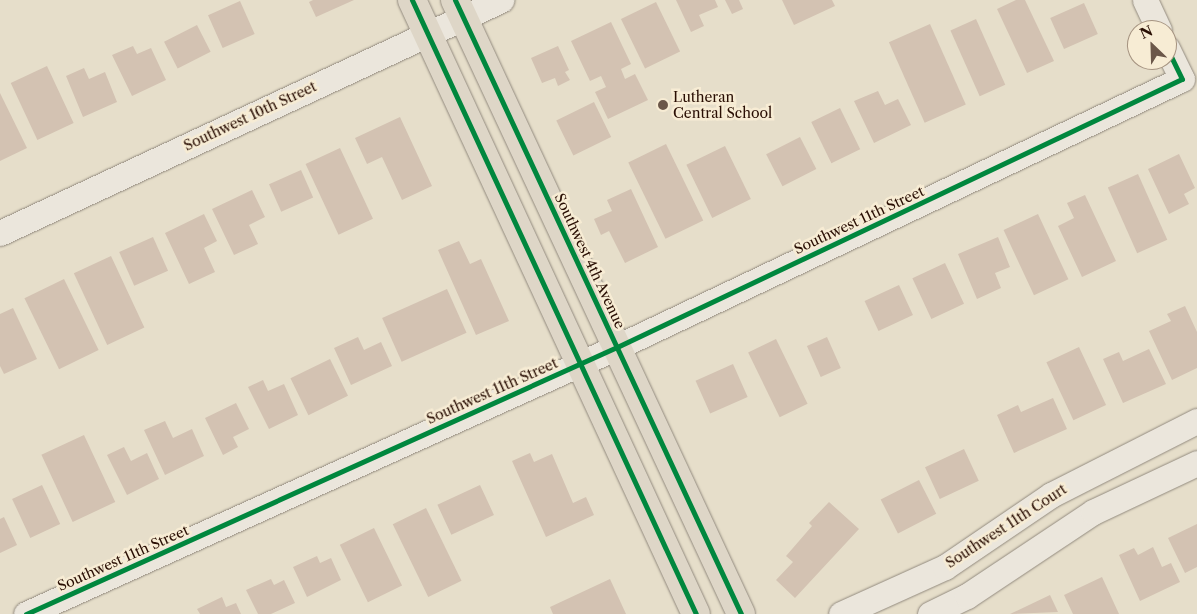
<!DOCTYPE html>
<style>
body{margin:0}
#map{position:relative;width:1197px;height:614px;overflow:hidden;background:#e6deca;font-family:"Libre Caslon Text",serif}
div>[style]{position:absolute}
.building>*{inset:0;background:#d3c2b2;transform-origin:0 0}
.roads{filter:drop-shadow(0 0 1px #928a7e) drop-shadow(0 0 1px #928a7e)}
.minor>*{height:25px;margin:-12.5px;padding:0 12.5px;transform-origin:12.5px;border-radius:12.5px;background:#ebe6dc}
.major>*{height:28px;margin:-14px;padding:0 14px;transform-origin:14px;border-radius:14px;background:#ded6c7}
.cycleway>*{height:5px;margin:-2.5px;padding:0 2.5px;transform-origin:2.5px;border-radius:2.5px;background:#00873e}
.dots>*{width:14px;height:14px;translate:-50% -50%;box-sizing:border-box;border:2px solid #f7ecd4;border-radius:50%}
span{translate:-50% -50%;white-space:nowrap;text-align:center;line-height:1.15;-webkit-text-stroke:5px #f7ecd4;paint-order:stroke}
.poi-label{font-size:14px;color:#290e03}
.left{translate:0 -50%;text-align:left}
.street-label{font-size:14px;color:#290e03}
.north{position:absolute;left:1127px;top:20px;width:50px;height:50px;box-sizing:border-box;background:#f7ecd4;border:1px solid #a59380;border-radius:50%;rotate:336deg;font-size:14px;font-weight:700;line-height:20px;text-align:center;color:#290e03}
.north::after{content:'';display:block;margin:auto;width:18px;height:22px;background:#6b5749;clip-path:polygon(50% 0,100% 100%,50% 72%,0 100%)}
</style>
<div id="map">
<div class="building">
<i style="clip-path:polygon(313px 0,354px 0,316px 17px,309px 2px)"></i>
<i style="clip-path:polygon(676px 0,715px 0,718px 7px,699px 15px,704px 26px,691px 32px)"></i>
<i style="clip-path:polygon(725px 0,739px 0,743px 9px,732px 14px)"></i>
<i style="clip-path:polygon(782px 0,832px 0,835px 6px,794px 25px)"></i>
<i style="clip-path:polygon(1016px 0,1025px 0,1054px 61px,1027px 73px,997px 9px)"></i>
<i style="left:240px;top:1px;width:36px;height:35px;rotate:66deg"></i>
<i style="left:656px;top:2px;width:55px;height:39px;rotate:64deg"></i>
<i style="left:1084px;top:3px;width:34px;height:37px;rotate:66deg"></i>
<i style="left:976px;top:19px;width:72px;height:28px;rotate:66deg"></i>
<i style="clip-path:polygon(611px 22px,631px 64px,621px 69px,625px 79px,635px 74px,648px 100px,608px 119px,595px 92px,606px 87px,601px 76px,590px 81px,571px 41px)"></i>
<i style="left:930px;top:24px;width:88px;height:45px;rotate:66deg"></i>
<i style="left:197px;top:25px;width:30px;height:37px;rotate:63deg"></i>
<i style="clip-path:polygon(133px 46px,137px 54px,151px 48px,166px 80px,132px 96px,112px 55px)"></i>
<i style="clip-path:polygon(558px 46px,569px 70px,565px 72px,570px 80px,558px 86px,555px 78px,542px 83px,531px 58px)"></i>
<i style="left:47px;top:66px;width:63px;height:40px;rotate:65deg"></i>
<i style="clip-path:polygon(84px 68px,89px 79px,105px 72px,117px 102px,83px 117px,66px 76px)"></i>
<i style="clip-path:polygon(878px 91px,885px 105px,898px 99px,911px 125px,874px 143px,854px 101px)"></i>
<i style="clip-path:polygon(0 93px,27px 148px,0 161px)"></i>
<i style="left:594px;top:102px;width:39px;height:42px;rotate:64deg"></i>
<i style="left:840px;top:108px;width:46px;height:32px;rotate:64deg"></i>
<i style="clip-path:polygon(400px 117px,432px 186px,402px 200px,382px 157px,367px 164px,355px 138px)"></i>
<i style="left:800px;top:137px;width:36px;height:38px;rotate:63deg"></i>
<i style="left:666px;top:144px;width:85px;height:42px;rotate:64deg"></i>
<i style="left:725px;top:146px;width:59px;height:43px;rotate:64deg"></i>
<i style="left:340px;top:148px;width:78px;height:38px;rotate:65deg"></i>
<i style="clip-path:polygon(1179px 154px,1195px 188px,1184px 194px,1189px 204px,1169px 214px,1148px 169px)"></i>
<i style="left:301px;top:170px;width:30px;height:35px;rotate:66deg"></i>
<i style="left:1138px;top:174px;width:72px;height:33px;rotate:66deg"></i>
<i style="clip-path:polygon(631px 189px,658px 247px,625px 263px,609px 231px,601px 235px,594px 219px,612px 211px,607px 200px)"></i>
<i style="clip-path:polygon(252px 190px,265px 217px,249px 225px,258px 244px,234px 255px,212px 209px)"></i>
<i style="clip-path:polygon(1085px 195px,1116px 261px,1082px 277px,1058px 226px,1074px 218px,1067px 203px)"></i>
<i style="clip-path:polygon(204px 214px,217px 241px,204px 248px,215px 272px,189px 284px,165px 233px)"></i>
<i style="left:1038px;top:214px;width:72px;height:38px;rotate:65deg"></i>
<i style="left:153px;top:237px;width:37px;height:37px;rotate:66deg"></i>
<i style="clip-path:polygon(998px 237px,1010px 267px,995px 273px,1001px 288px,977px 299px,958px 254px)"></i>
<i style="clip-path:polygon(459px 241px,470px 264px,481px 259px,509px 321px,476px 335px,438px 250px)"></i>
<i style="left:111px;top:256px;width:79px;height:41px;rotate:65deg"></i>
<i style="left:945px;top:263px;width:45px;height:36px;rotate:65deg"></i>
<i style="left:64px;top:279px;width:79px;height:44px;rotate:64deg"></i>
<i style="left:899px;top:285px;width:33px;height:38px;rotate:65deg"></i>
<i style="left:447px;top:289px;width:48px;height:71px;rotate:66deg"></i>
<i style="clip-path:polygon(1185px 306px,1197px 332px,1197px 368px,1172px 380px,1149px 331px,1171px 321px,1167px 314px)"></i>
<i style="clip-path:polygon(13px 308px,37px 359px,4px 374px,0 366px,0 314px)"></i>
<i style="clip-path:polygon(358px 337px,364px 350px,381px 342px,392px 366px,351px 385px,334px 348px)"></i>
<i style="left:827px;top:337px;width:34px;height:22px;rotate:66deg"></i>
<i style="left:776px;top:339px;width:72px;height:31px;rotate:64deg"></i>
<i style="left:1079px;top:347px;width:64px;height:36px;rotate:65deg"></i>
<i style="clip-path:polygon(1149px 349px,1166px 384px,1123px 403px,1103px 359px,1119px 352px,1123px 361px)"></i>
<i style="left:330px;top:359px;width:41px;height:44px;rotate:64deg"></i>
<i style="left:733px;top:364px;width:36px;height:41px;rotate:66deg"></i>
<i style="clip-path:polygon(263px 380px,268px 391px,284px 384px,298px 415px,269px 429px,248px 387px)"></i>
<i style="clip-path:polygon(1053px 398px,1067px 429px,1014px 453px,997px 415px,1018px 405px,1021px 412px)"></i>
<i style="clip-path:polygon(236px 403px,249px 429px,233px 437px,238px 447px,223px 455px,205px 418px)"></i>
<i style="clip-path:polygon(165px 421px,173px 438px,192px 429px,204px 456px,165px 475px,144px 430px)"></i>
<i style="left:84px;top:435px;width:74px;height:47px;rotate:65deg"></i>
<i style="clip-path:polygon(124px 447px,131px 461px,147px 453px,159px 479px,127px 495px,107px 455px)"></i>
<i style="left:964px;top:449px;width:35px;height:43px;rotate:65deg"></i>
<i style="clip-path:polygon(530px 453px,534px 462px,552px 454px,573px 503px,586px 497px,594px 515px,546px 537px,512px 461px)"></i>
<i style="left:919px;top:480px;width:38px;height:43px;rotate:63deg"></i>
<i style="left:42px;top:485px;width:43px;height:33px;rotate:65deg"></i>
<i style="left:480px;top:485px;width:33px;height:47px;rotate:65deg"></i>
<i style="clip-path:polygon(829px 502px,859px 529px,795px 598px,776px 580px,793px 562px,786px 556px,812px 526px,809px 523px)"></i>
<i style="left:426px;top:508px;width:81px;height:37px;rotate:64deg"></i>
<i style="clip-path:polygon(4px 517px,17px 545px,0 553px,0 519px)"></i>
<i style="clip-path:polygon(1197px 524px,1197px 567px,1185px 573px,1168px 538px)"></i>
<i style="left:374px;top:528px;width:64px;height:38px;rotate:64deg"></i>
<i style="clip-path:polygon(1153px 547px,1162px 567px,1171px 563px,1180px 582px,1140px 601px,1119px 555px,1134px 548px,1138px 555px)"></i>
<i style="clip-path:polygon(317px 556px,320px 563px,331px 558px,341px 580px,307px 597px,293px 567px)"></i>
<i style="clip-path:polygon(1102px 577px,1119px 614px,1073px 614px,1064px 595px)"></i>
<i style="clip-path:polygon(271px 579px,274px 585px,284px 580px,295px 603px,271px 614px,258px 614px,246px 590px)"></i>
<i style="clip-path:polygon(610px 579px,626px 614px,553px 614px,550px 607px)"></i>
<i style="clip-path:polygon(1050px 595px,1058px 612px,1010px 614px)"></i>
<i style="clip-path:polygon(222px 597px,226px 607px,236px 603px,241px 614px,200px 614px,197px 609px)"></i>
</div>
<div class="roads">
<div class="minor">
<i style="left:1145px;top:0;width:33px;rotate:65deg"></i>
<i style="left:0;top:233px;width:553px;rotate:-24.94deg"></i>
<i style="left:26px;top:614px;width:649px;rotate:-24.31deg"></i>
<i style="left:617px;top:347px;width:625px;rotate:-25.38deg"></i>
<i style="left:1182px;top:79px;width:34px;rotate:-116deg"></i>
<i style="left:841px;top:614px;width:114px;rotate:-24.3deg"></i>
<i style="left:945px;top:567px;width:128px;rotate:-34.2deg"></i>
<i style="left:1051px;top:495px;width:164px;rotate:-26.9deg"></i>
<i style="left:930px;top:614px;width:41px;rotate:-25.9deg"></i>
<i style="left:967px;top:596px;width:151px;rotate:-33.7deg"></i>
<i style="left:1093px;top:512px;width:115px;rotate:-25.2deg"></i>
</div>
<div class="major">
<i style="left:412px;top:0;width:676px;rotate:65.18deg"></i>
<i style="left:455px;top:0;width:677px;rotate:65.02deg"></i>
</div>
</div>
<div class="cycleway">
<i style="left:412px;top:0;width:676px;rotate:65.18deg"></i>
<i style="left:455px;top:0;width:677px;rotate:65.02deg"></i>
<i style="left:26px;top:614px;width:649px;rotate:-24.31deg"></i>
<i style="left:617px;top:347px;width:625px;rotate:-25.38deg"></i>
<i style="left:1182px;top:79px;width:34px;rotate:-116deg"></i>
</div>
<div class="dots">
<i style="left:663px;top:105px;background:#6b5749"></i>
</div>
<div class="poi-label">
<span class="left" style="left:673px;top:105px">Lutheran<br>Central School</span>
</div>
<div class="street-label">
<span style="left:250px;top:116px;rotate:-25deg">Southwest 10th Street</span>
<span style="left:859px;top:220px;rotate:-25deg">Southwest 11th Street</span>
<span style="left:590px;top:261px;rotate:65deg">Southwest 4th Avenue</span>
<span style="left:492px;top:391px;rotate:-24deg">Southwest 11th Street</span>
<span style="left:1006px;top:526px;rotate:-33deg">Southwest 11th Court</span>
<span style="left:123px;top:558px;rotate:-24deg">Southwest 11th Street</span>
</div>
<div class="north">N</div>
</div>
